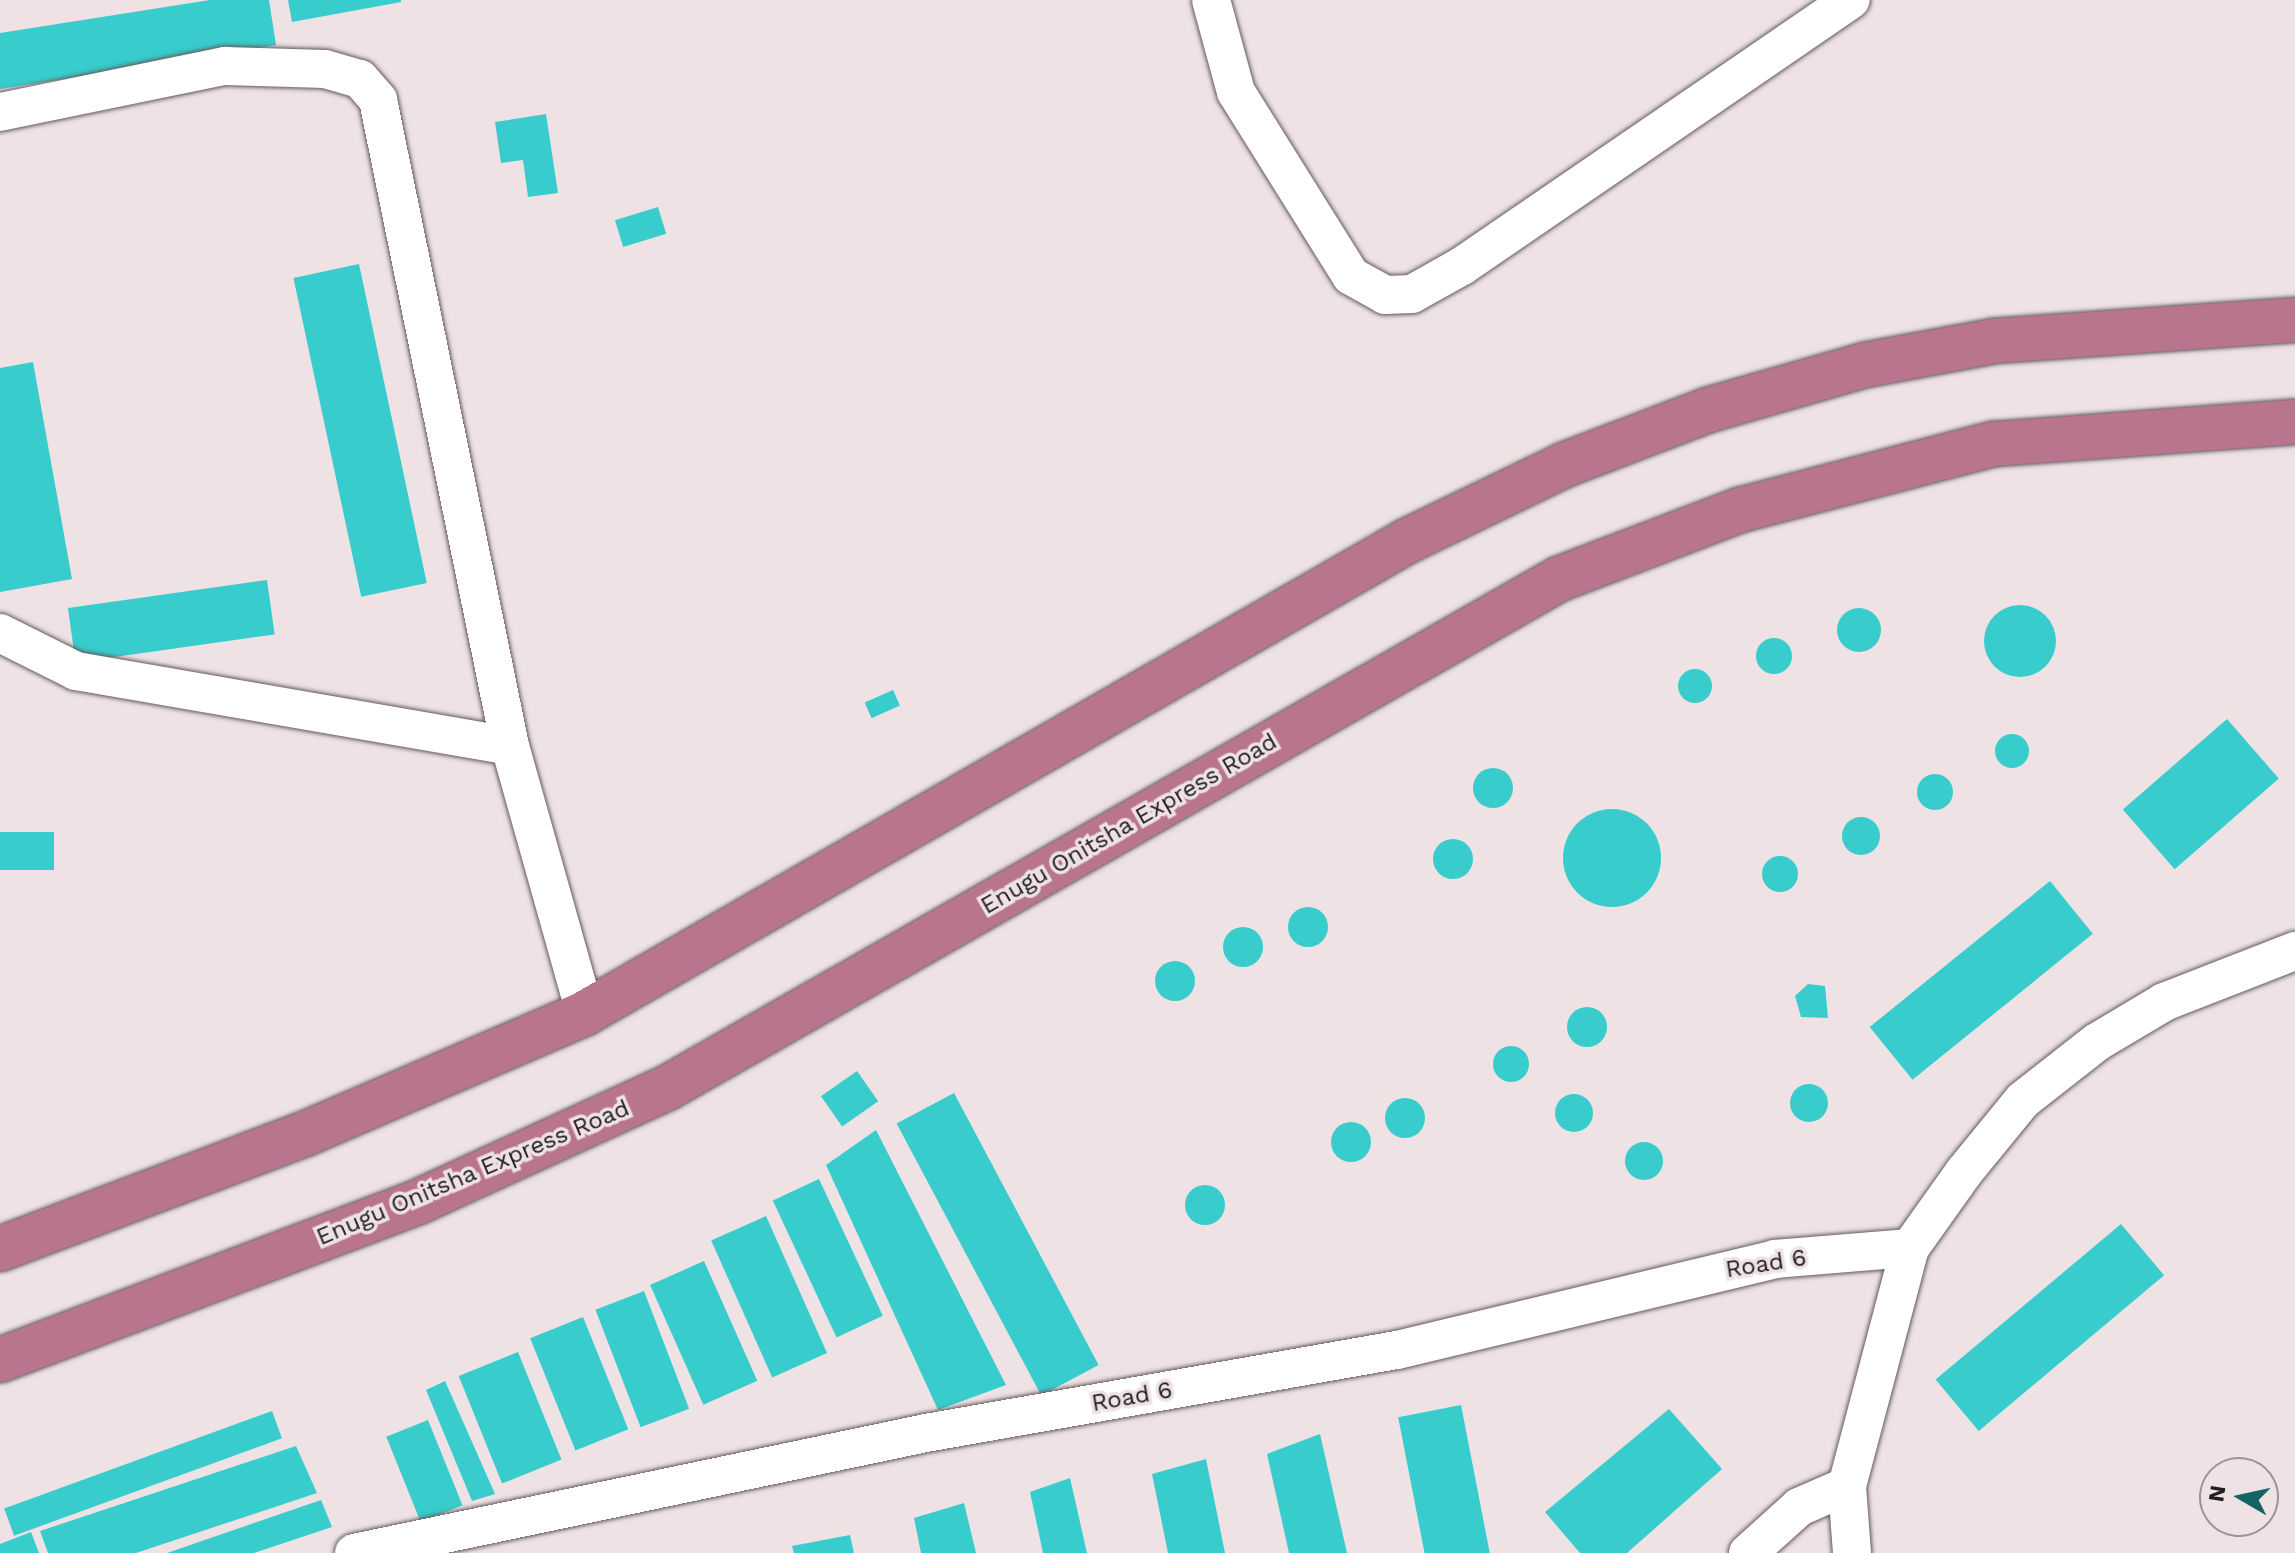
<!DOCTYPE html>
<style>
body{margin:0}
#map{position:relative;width:2295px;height:1553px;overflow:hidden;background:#eee2e5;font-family:"Work Sans",sans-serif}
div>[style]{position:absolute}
.building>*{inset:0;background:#38cccd;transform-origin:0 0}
.round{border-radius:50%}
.roads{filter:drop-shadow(0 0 2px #64595d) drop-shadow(0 0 2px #64595d)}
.minor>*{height:38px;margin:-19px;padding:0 19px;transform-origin:19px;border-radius:19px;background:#fff}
.highway>*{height:44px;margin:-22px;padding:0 22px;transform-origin:22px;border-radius:22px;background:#b9758d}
span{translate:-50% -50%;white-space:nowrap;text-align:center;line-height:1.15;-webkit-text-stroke:7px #eee2e5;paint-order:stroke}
.street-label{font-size:24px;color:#221d1f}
.north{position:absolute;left:2199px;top:1457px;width:80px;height:80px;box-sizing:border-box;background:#eee2e5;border:2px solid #9c9396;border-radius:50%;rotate:279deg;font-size:22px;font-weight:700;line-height:32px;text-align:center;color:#221d1f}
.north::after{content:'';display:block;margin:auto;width:28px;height:36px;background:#156465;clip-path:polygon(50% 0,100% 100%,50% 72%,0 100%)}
</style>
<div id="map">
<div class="building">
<i style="clip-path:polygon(210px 0,269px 0,276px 45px,0 89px,0 33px)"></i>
<i style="clip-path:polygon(288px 0,401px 0,401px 2px,292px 22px)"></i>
<i style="clip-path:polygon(546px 114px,558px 193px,528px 197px,523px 160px,501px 163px,495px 122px)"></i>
<i style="left:658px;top:207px;width:28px;height:45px;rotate:73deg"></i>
<i style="left:359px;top:264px;width:326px;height:67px;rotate:78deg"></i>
<i style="clip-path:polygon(33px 362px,72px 579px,0 592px,0 368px)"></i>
<i style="left:267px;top:580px;width:55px;height:201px;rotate:82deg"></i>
<i class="round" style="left:1984px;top:605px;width:72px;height:72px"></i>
<i class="round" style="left:1837px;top:608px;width:44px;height:44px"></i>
<i class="round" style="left:1756px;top:638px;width:36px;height:36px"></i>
<i class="round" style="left:1678px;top:669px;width:34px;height:34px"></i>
<i style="left:893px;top:690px;width:17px;height:31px;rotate:66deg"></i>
<i style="left:2227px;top:719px;width:79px;height:138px;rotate:49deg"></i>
<i class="round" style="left:1995px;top:734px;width:34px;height:34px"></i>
<i class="round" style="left:1473px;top:768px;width:40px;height:40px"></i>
<i class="round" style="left:1917px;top:774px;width:36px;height:36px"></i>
<i class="round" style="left:1563px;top:809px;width:98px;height:98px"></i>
<i class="round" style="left:1842px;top:817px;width:38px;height:38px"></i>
<i style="left:0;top:832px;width:54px;height:38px"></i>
<i class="round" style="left:1433px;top:839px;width:40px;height:40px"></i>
<i class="round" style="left:1762px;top:856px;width:36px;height:36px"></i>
<i style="left:2050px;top:881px;width:68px;height:232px;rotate:51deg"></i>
<i class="round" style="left:1288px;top:907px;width:40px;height:40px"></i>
<i class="round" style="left:1223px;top:927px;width:40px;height:40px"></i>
<i class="round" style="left:1155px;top:961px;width:40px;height:40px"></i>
<i style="clip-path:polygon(1808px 984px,1825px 986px,1828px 1018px,1801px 1017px,1795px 996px)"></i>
<i class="round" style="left:1567px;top:1007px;width:40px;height:40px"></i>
<i class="round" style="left:1493px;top:1046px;width:36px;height:36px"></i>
<i style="left:857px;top:1071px;width:37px;height:44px;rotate:55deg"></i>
<i class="round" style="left:1790px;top:1084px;width:38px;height:38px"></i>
<i style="left:954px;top:1093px;width:308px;height:65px;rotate:62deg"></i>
<i class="round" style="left:1555px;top:1094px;width:38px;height:38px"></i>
<i class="round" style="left:1385px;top:1098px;width:40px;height:40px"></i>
<i class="round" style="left:1331px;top:1122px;width:40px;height:40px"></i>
<i style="clip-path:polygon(876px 1130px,1006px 1385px,938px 1410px,826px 1165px)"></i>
<i class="round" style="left:1625px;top:1142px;width:38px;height:38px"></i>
<i style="left:819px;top:1179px;width:151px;height:51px;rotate:65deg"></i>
<i class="round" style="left:1185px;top:1185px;width:40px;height:40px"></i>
<i style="left:766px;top:1216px;width:150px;height:60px;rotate:66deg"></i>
<i style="left:2121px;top:1224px;width:67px;height:242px;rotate:50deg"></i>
<i style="left:704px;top:1261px;width:131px;height:59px;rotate:66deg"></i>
<i style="left:644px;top:1291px;width:126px;height:52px;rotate:69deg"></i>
<i style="left:583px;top:1317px;width:121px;height:57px;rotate:68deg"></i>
<i style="left:518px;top:1352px;width:116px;height:64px;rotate:68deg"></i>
<i style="clip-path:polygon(445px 1381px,495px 1494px,472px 1501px,426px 1390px)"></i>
<i style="left:1461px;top:1405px;width:151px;height:64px;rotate:79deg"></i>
<i style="clip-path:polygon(1669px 1409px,1722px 1469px,1627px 1553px,1580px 1553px,1545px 1512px)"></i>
<i style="left:272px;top:1411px;width:29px;height:285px;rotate:70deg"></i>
<i style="left:428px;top:1420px;width:92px;height:45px;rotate:68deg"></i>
<i style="clip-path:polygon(1320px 1434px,1347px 1553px,1289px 1553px,1267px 1454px)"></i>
<i style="clip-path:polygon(296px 1446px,317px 1493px,136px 1553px,48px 1553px,40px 1531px)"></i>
<i style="clip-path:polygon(1206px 1459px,1225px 1553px,1168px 1553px,1152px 1474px)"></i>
<i style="clip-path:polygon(1070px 1478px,1087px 1553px,1043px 1553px,1030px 1492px)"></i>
<i style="clip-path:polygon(321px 1500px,332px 1527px,254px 1553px,167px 1553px)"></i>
<i style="clip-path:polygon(964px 1503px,976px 1553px,921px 1553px,914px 1518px)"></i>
<i style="clip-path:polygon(31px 1532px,39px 1553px,0 1553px,0 1544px)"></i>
<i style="clip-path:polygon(850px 1535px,854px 1553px,794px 1553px,792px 1546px)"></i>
</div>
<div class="roads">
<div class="minor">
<i style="left:1211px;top:0;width:95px;rotate:74.8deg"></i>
<i style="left:1236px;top:92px;width:217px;rotate:58deg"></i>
<i style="left:1351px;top:276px;width:39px;rotate:29deg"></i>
<i style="left:1385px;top:295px;width:27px;rotate:-2deg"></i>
<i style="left:1412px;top:294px;width:57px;rotate:-29.2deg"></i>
<i style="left:1462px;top:266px;width:471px;rotate:-34.4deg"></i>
<i style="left:0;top:112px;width:230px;rotate:-11.6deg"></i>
<i style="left:225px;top:66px;width:100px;rotate:1.7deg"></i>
<i style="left:325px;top:69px;width:36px;rotate:16deg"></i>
<i style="left:360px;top:79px;width:28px;rotate:49deg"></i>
<i style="left:378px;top:100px;width:659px;rotate:78.45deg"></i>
<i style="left:510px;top:746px;width:277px;rotate:74.3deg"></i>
<i style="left:0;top:633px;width:85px;rotate:26.6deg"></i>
<i style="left:76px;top:671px;width:440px;rotate:9.8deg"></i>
<i style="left:354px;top:1553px;width:584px;rotate:-11.85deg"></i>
<i style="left:926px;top:1433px;width:478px;rotate:-10deg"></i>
<i style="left:1397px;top:1350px;width:389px;rotate:-13.5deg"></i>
<i style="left:1775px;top:1259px;width:135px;rotate:-4.7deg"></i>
<i style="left:1748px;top:1553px;width:69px;rotate:-42deg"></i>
<i style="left:1799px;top:1507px;width:52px;rotate:-23.6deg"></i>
<i style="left:1852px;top:1553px;width:67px;rotate:-94.3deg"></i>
<i style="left:1847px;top:1486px;width:246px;rotate:-75.2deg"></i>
<i style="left:1910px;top:1248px;width:93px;rotate:-54.6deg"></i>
<i style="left:1964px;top:1172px;width:93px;rotate:-50.7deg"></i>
<i style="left:2023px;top:1100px;width:94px;rotate:-38.1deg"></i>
<i style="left:2097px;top:1042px;width:78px;rotate:-30.8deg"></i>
<i style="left:2164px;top:1002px;width:141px;rotate:-21.3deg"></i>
</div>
<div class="highway">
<i style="left:0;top:1249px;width:328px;rotate:-20.7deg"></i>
<i style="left:307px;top:1133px;width:303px;rotate:-23.3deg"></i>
<i style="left:585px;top:1013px;width:948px;rotate:-29.86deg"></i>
<i style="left:1407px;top:541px;width:174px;rotate:-25.8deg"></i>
<i style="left:1564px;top:465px;width:154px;rotate:-20.9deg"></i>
<i style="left:1708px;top:410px;width:163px;rotate:-16deg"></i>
<i style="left:1865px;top:365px;width:131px;rotate:-10.5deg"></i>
<i style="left:1994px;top:341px;width:302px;rotate:-4deg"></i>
<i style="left:0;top:1360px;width:449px;rotate:-20.7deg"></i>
<i style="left:420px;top:1201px;width:272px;rotate:-24.6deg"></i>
<i style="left:667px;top:1088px;width:1027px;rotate:-29.71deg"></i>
<i style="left:1559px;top:579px;width:194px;rotate:-20.9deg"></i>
<i style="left:1740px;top:510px;width:262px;rotate:-14.6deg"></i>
<i style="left:1994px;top:444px;width:302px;rotate:-4.2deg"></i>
</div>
</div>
<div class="street-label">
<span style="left:1129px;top:824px;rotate:-30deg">Enugu Onitsha Express Road</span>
<span style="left:473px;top:1173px;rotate:-23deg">Enugu Onitsha Express Road</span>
<span style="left:1766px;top:1264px;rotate:-9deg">Road 6</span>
<span style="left:1132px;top:1397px;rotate:-10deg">Road 6</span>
</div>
<div class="north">N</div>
</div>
